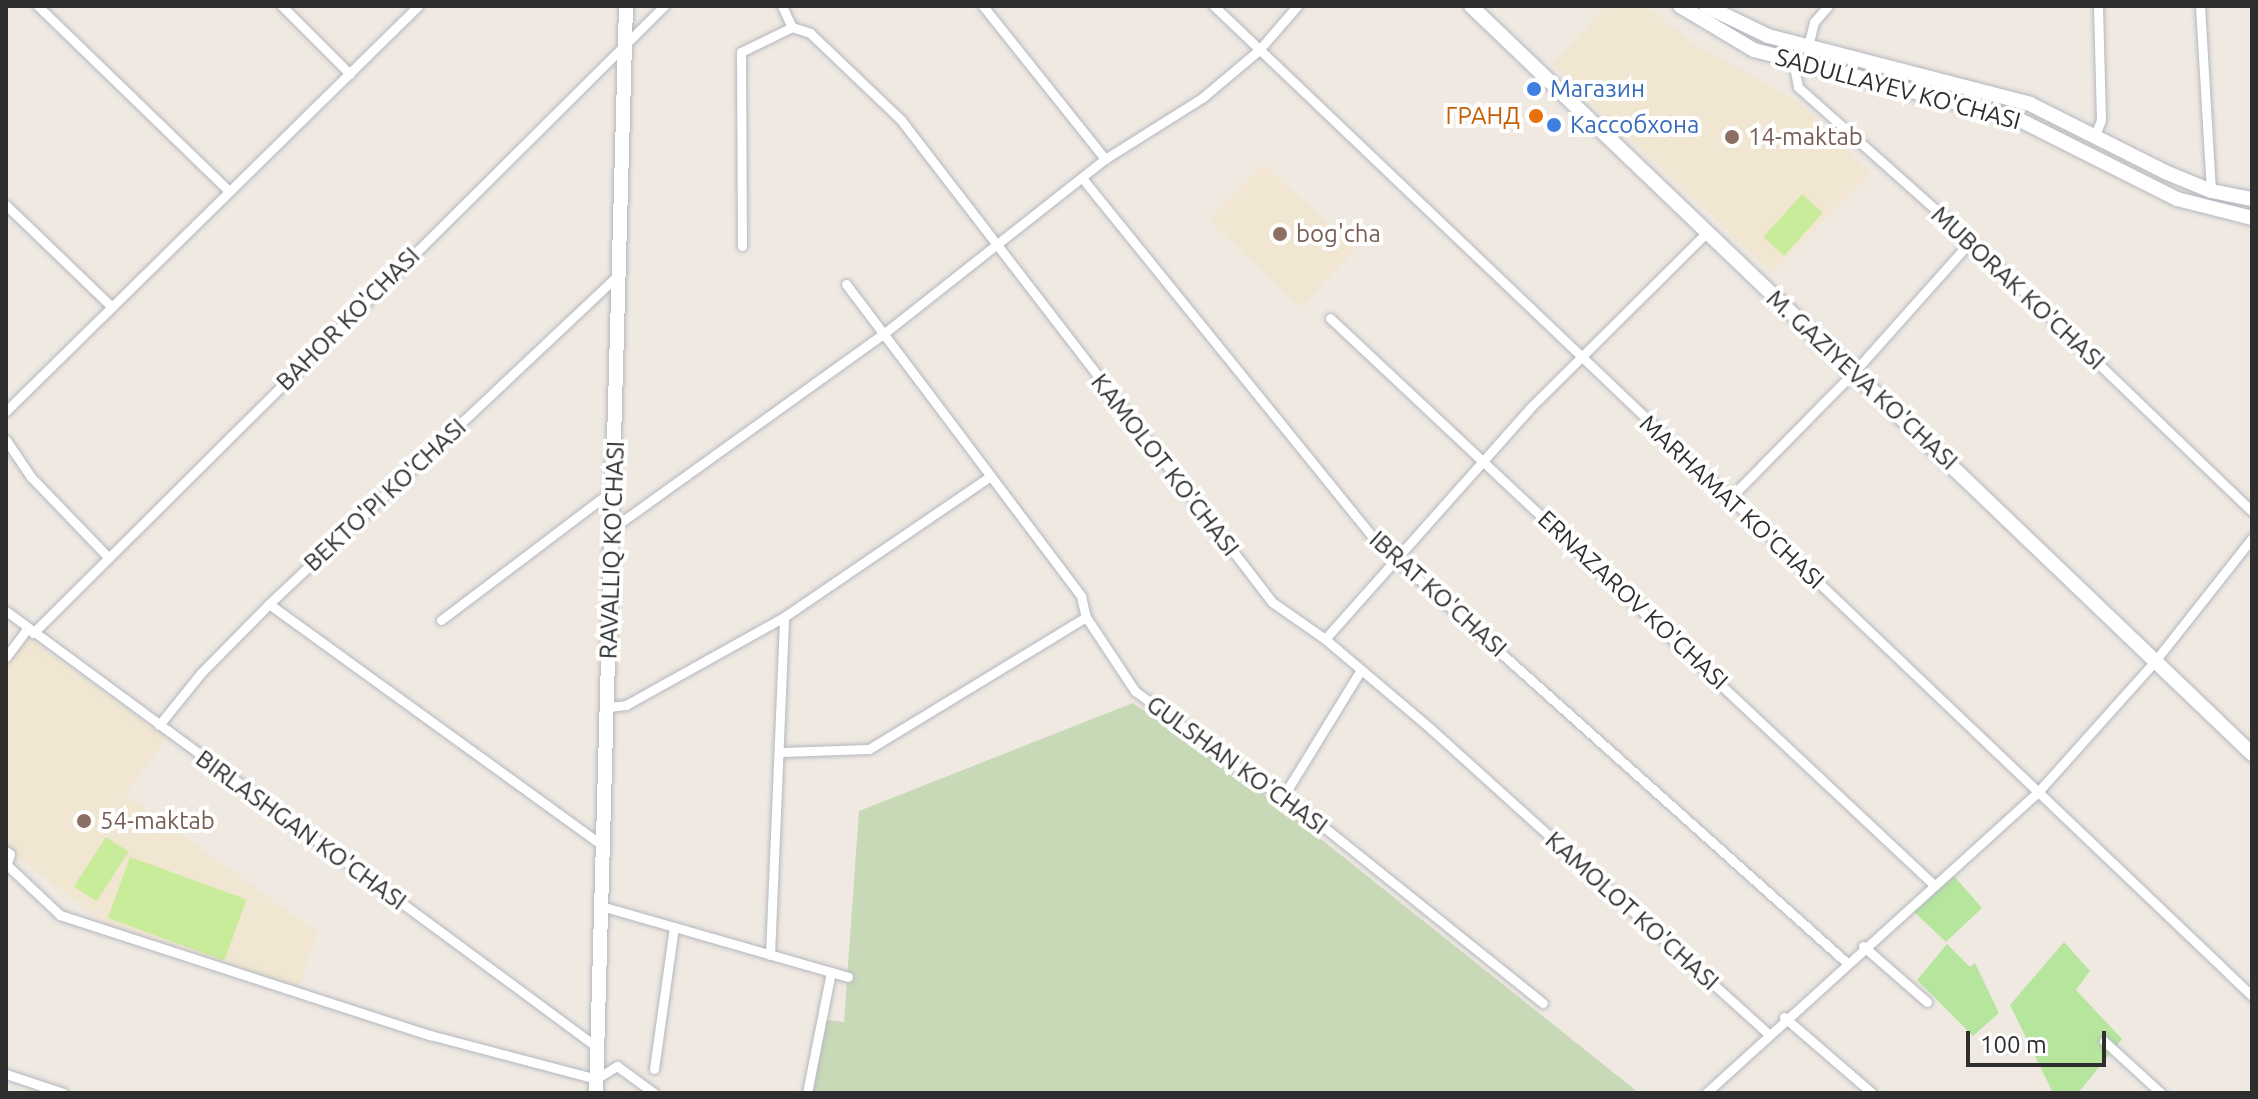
<!DOCTYPE html>
<meta charset="utf-8">
<style>
body{margin:0}
#map{position:relative;width:2258px;height:1099px;overflow:hidden;background:#efe9e1;font-family:Ubuntu,sans-serif}
div>[style]{position:absolute}
.education>*{inset:0;background:#f0e6d1;transform-origin:0 0}
.green>*{inset:0;background:#b6e59e}
.cemetery>*{inset:0;background:#c8d9b8}
.pitch>*{inset:0;background:#c9ec9a;transform-origin:0 0}
.roads{filter:drop-shadow(0 0 2px #b4b7c1) drop-shadow(0 0 2px #b4b7c1)}
.street>*{height:9px;margin:-4.5px;padding:0 4.5px;transform-origin:4.5px;border-radius:4.5px;background:#fff}
.secondary>*{height:14px;margin:-7px;padding:0 7px;transform-origin:7px;border-radius:7px;background:#fff}
.dots>*{width:22px;height:22px;translate:-50% -50%;box-sizing:border-box;border:4px solid #fff;border-radius:50%}
span{translate:-50% -50%;white-space:nowrap;text-align:center;line-height:1.15;-webkit-text-stroke:8px #fff;paint-order:stroke}
.shop-label{font-size:24px;color:#366cbe}
.left{translate:0 -50%;text-align:left}
.street-label{font-size:24px;color:#2e2e2e}
.food-label{font-size:24px;color:#c56008}
.right{translate:-100% -50%;text-align:right}
.education-label{font-size:24px;color:#785e54}
.frame{position:absolute;inset:0;border:8px solid #2e2e2e;pointer-events:none}
.scale{position:absolute;left:1966px;top:1031px;width:140px;height:36px;box-sizing:border-box;border:4px solid #2e2e2e;border-top:0;padding-left:10px;font-size:24px;line-height:28px;white-space:nowrap;color:#2e2e2e;-webkit-text-stroke:6px #fff;paint-order:stroke}
</style>
<div id="map">
<div class="education">
<i style="clip-path:polygon(1606px 6px,1647px 6px,1693px 43px,1798px 101px,1871px 173px,1772px 273px,1552px 65px)"></i>
<i style="left:1264px;top:163px;width:126px;height:79px;rotate:44deg"></i>
<i style="clip-path:polygon(27px 637px,167px 739px,125px 794px,317px 932px,299px 987px,107px 925px,6px 848px,6px 665px)"></i>
</div>
<div class="green">
<i style="clip-path:polygon(1954px 876px,1982px 908px,1946px 942px,1912px 910px)"></i>
<i style="clip-path:polygon(2064px 942px,2090px 971px,2076px 990px,2122px 1039px,2078px 1093px,2053px 1093px,2010px 1005px)"></i>
<i style="clip-path:polygon(1947px 944px,1970px 967px,1975px 963px,1999px 1013px,1973px 1036px,1917px 980px)"></i>
</div>
<div class="cemetery">
<i style="clip-path:polygon(1133px 703px,1277px 804px,1639px 1093px,813px 1093px,826px 1020px,844px 1022px,859px 811px)"></i>
</div>
<div class="pitch">
<i style="left:1802px;top:194px;width:28px;height:58px;rotate:42deg"></i>
<i style="left:106px;top:837px;width:27px;height:59px;rotate:33deg"></i>
<i style="left:130px;top:857px;width:124px;height:65px;rotate:20deg"></i>
</div>
<div class="roads">
<div class="street">
<i style="left:38px;top:6px;width:266px;rotate:44.1deg"></i>
<i style="left:282px;top:6px;width:96px;rotate:45deg"></i>
<i style="left:782px;top:6px;width:23px;rotate:65deg"></i>
<i style="left:983px;top:6px;width:196px;rotate:51.4deg"></i>
<i style="left:1214px;top:6px;width:1434px;rotate:43.64deg"></i>
<i style="left:2200px;top:6px;width:185px;rotate:86.6deg"></i>
<i style="left:1808px;top:46px;width:25px;rotate:-76deg"></i>
<i style="left:1814px;top:22px;width:21px;rotate:-49deg"></i>
<i style="left:1793px;top:61px;width:26px;rotate:79deg"></i>
<i style="left:1798px;top:87px;width:232px;rotate:41.7deg"></i>
<i style="left:1971px;top:241px;width:390px;rotate:43.9deg"></i>
<i style="left:2095px;top:135px;width:16px;rotate:-68deg"></i>
<i style="left:2101px;top:120px;width:114px;rotate:-91.5deg"></i>
<i style="left:1082px;top:178px;width:470px;rotate:51deg"></i>
<i style="left:1378px;top:543px;width:628px;rotate:41.84deg"></i>
<i style="left:6px;top:205px;width:147px;rotate:43.9deg"></i>
<i style="left:742px;top:246px;width:194px;rotate:-90.3deg"></i>
<i style="left:741px;top:52px;width:57px;rotate:-26.1deg"></i>
<i style="left:792px;top:27px;width:19px;rotate:18deg"></i>
<i style="left:810px;top:33px;width:126px;rotate:43.7deg"></i>
<i style="left:901px;top:120px;width:608px;rotate:52.41deg"></i>
<i style="left:1272px;top:602px;width:65px;rotate:34.9deg"></i>
<i style="left:1325px;top:639px;width:139px;rotate:40.3deg"></i>
<i style="left:1431px;top:729px;width:453px;rotate:42.1deg"></i>
<i style="left:846px;top:284px;width:391px;rotate:53deg"></i>
<i style="left:1081px;top:596px;width:22px;rotate:77deg"></i>
<i style="left:1086px;top:617px;width:89px;rotate:56.5deg"></i>
<i style="left:1135px;top:691px;width:156px;rotate:36.6deg"></i>
<i style="left:1260px;top:784px;width:26px;rotate:25deg"></i>
<i style="left:1284px;top:795px;width:332px;rotate:38.8deg"></i>
<i style="left:1330px;top:318px;width:827px;rotate:43.19deg"></i>
<i style="left:6px;top:411px;width:578px;rotate:-44.51deg"></i>
<i style="left:6px;top:440px;width:45px;rotate:56deg"></i>
<i style="left:31px;top:477px;width:112px;rotate:46.1deg"></i>
<i style="left:1730px;top:498px;width:178px;rotate:-45.5deg"></i>
<i style="left:1855px;top:371px;width:174px;rotate:-48.3deg"></i>
<i style="left:613px;top:528px;width:331px;rotate:-35.7deg"></i>
<i style="left:882px;top:335px;width:284px;rotate:-38.3deg"></i>
<i style="left:1105px;top:159px;width:115px;rotate:-32.2deg"></i>
<i style="left:1202px;top:98px;width:75px;rotate:-40.1deg"></i>
<i style="left:1259px;top:50px;width:58px;rotate:-49.2deg"></i>
<i style="left:269px;top:604px;width:412px;rotate:35.9deg"></i>
<i style="left:6px;top:611px;width:734px;rotate:36.42deg"></i>
<i style="left:441px;top:620px;width:217px;rotate:-37.1deg"></i>
<i style="left:33px;top:633px;width:890px;rotate:-44.82deg"></i>
<i style="left:1325px;top:639px;width:307px;rotate:-48.4deg"></i>
<i style="left:1529px;top:409px;width:250px;rotate:-44.8deg"></i>
<i style="left:6px;top:657px;width:35px;rotate:-53deg"></i>
<i style="left:608px;top:707px;width:18px;rotate:-6deg"></i>
<i style="left:626px;top:705px;width:181px;rotate:-29.1deg"></i>
<i style="left:784px;top:617px;width:250px;rotate:-34.3deg"></i>
<i style="left:159px;top:725px;width:67px;rotate:-51.1deg"></i>
<i style="left:201px;top:673px;width:97px;rotate:-45.4deg"></i>
<i style="left:269px;top:604px;width:481px;rotate:-43.3deg"></i>
<i style="left:781px;top:752px;width:88px;rotate:-2deg"></i>
<i style="left:869px;top:749px;width:254px;rotate:-31.3deg"></i>
<i style="left:1284px;top:795px;width:147px;rotate:-58.4deg"></i>
<i style="left:6px;top:851px;width:5px;rotate:37deg"></i>
<i style="left:10px;top:854px;width:13px;rotate:108deg"></i>
<i style="left:7px;top:865px;width:73px;rotate:43.3deg"></i>
<i style="left:60px;top:915px;width:389px;rotate:18deg"></i>
<i style="left:430px;top:1035px;width:172px;rotate:14.8deg"></i>
<i style="left:596px;top:1079px;width:25px;rotate:-32deg"></i>
<i style="left:617px;top:1066px;width:46px;rotate:36.1deg"></i>
<i style="left:601px;top:906px;width:257px;rotate:16deg"></i>
<i style="left:1863px;top:946px;width:85px;rotate:41.2deg"></i>
<i style="left:770px;top:955px;width:338px;rotate:-87.6deg"></i>
<i style="left:1784px;top:1017px;width:116px;rotate:40.8deg"></i>
<i style="left:2104px;top:1041px;width:77px;rotate:42.4deg"></i>
<i style="left:654px;top:1069px;width:143px;rotate:-82deg"></i>
<i style="left:6px;top:1074px;width:60px;rotate:18.4deg"></i>
<i style="left:807px;top:1093px;width:123px;rotate:-78.8deg"></i>
<i style="left:1706px;top:1093px;width:448px;rotate:-42.2deg"></i>
<i style="left:2038px;top:792px;width:176px;rotate:-48.2deg"></i>
<i style="left:2155px;top:661px;width:157px;rotate:-51.7deg"></i>
</div>
<div class="secondary">
<i style="left:1471px;top:6px;width:1081px;rotate:43.76deg"></i>
<i style="left:1680px;top:6px;width:86px;rotate:30.7deg"></i>
<i style="left:1754px;top:50px;width:273px;rotate:14.6deg"></i>
<i style="left:2018px;top:119px;width:178px;rotate:26.7deg"></i>
<i style="left:2177px;top:199px;width:77px;rotate:14.2deg"></i>
<i style="left:1706px;top:6px;width:69px;rotate:25.8deg"></i>
<i style="left:1768px;top:36px;width:271px;rotate:14.5deg"></i>
<i style="left:2030px;top:104px;width:151px;rotate:26.7deg"></i>
<i style="left:2165px;top:172px;width:50px;rotate:22.4deg"></i>
<i style="left:2211px;top:191px;width:42px;rotate:11deg"></i>
<i style="left:596px;top:1093px;width:1087px;rotate:-88.42deg"></i>
</div>
</div>
<div class="dots">
<i style="left:1534px;top:89px;background:#3f7fe0"></i>
<i style="left:1536px;top:116px;background:#e8710a"></i>
<i style="left:1554px;top:125px;background:#3f7fe0"></i>
<i style="left:1732px;top:137px;background:#8d6e63"></i>
<i style="left:1280px;top:234px;background:#8d6e63"></i>
<i style="left:84px;top:821px;background:#8d6e63"></i>
</div>
<div class="shop-label">
<span class="left" style="left:1550px;top:89px">Магазин</span>
<span class="left" style="left:1570px;top:125px">Кассобхона</span>
</div>
<div class="street-label">
<span style="left:1898px;top:89px;rotate:15deg">SADULLAYEV KO'CHASI</span>
<span style="left:2018px;top:288px;rotate:43deg">MUBORAK KO'CHASI</span>
<span style="left:348px;top:319px;rotate:-45deg">BAHOR KO'CHASI</span>
<span style="left:1862px;top:380px;rotate:43deg">M. GAZIYEVA KO'CHASI</span>
<span style="left:1165px;top:465px;rotate:52deg">KAMOLOT KO'CHASI</span>
<span style="left:385px;top:495px;rotate:-43deg">BEKTO'PI KO'CHASI</span>
<span style="left:1732px;top:502px;rotate:43deg">MARHAMAT KO'CHASI</span>
<span style="left:612px;top:550px;rotate:-88deg">RAVALLIQ KO'CHASI</span>
<span style="left:1438px;top:594px;rotate:42deg">IBRAT KO'CHASI</span>
<span style="left:1633px;top:600px;rotate:43deg">ERNAZAROV KO'CHASI</span>
<span style="left:1237px;top:765px;rotate:36deg">GULSHAN KO'CHASI</span>
<span style="left:301px;top:830px;rotate:36deg">BIRLASHGAN KO'CHASI</span>
<span style="left:1632px;top:911px;rotate:42deg">KAMOLOT KO'CHASI</span>
</div>
<div class="food-label">
<span class="right" style="left:1520px;top:116px">ГРАНД</span>
</div>
<div class="education-label">
<span class="left" style="left:1748px;top:137px">14-maktab</span>
<span class="left" style="left:1296px;top:234px">bog'cha</span>
<span class="left" style="left:100px;top:821px">54-maktab</span>
</div>
<div class="frame"></div>
<div class="scale">100 m</div>
</div>
